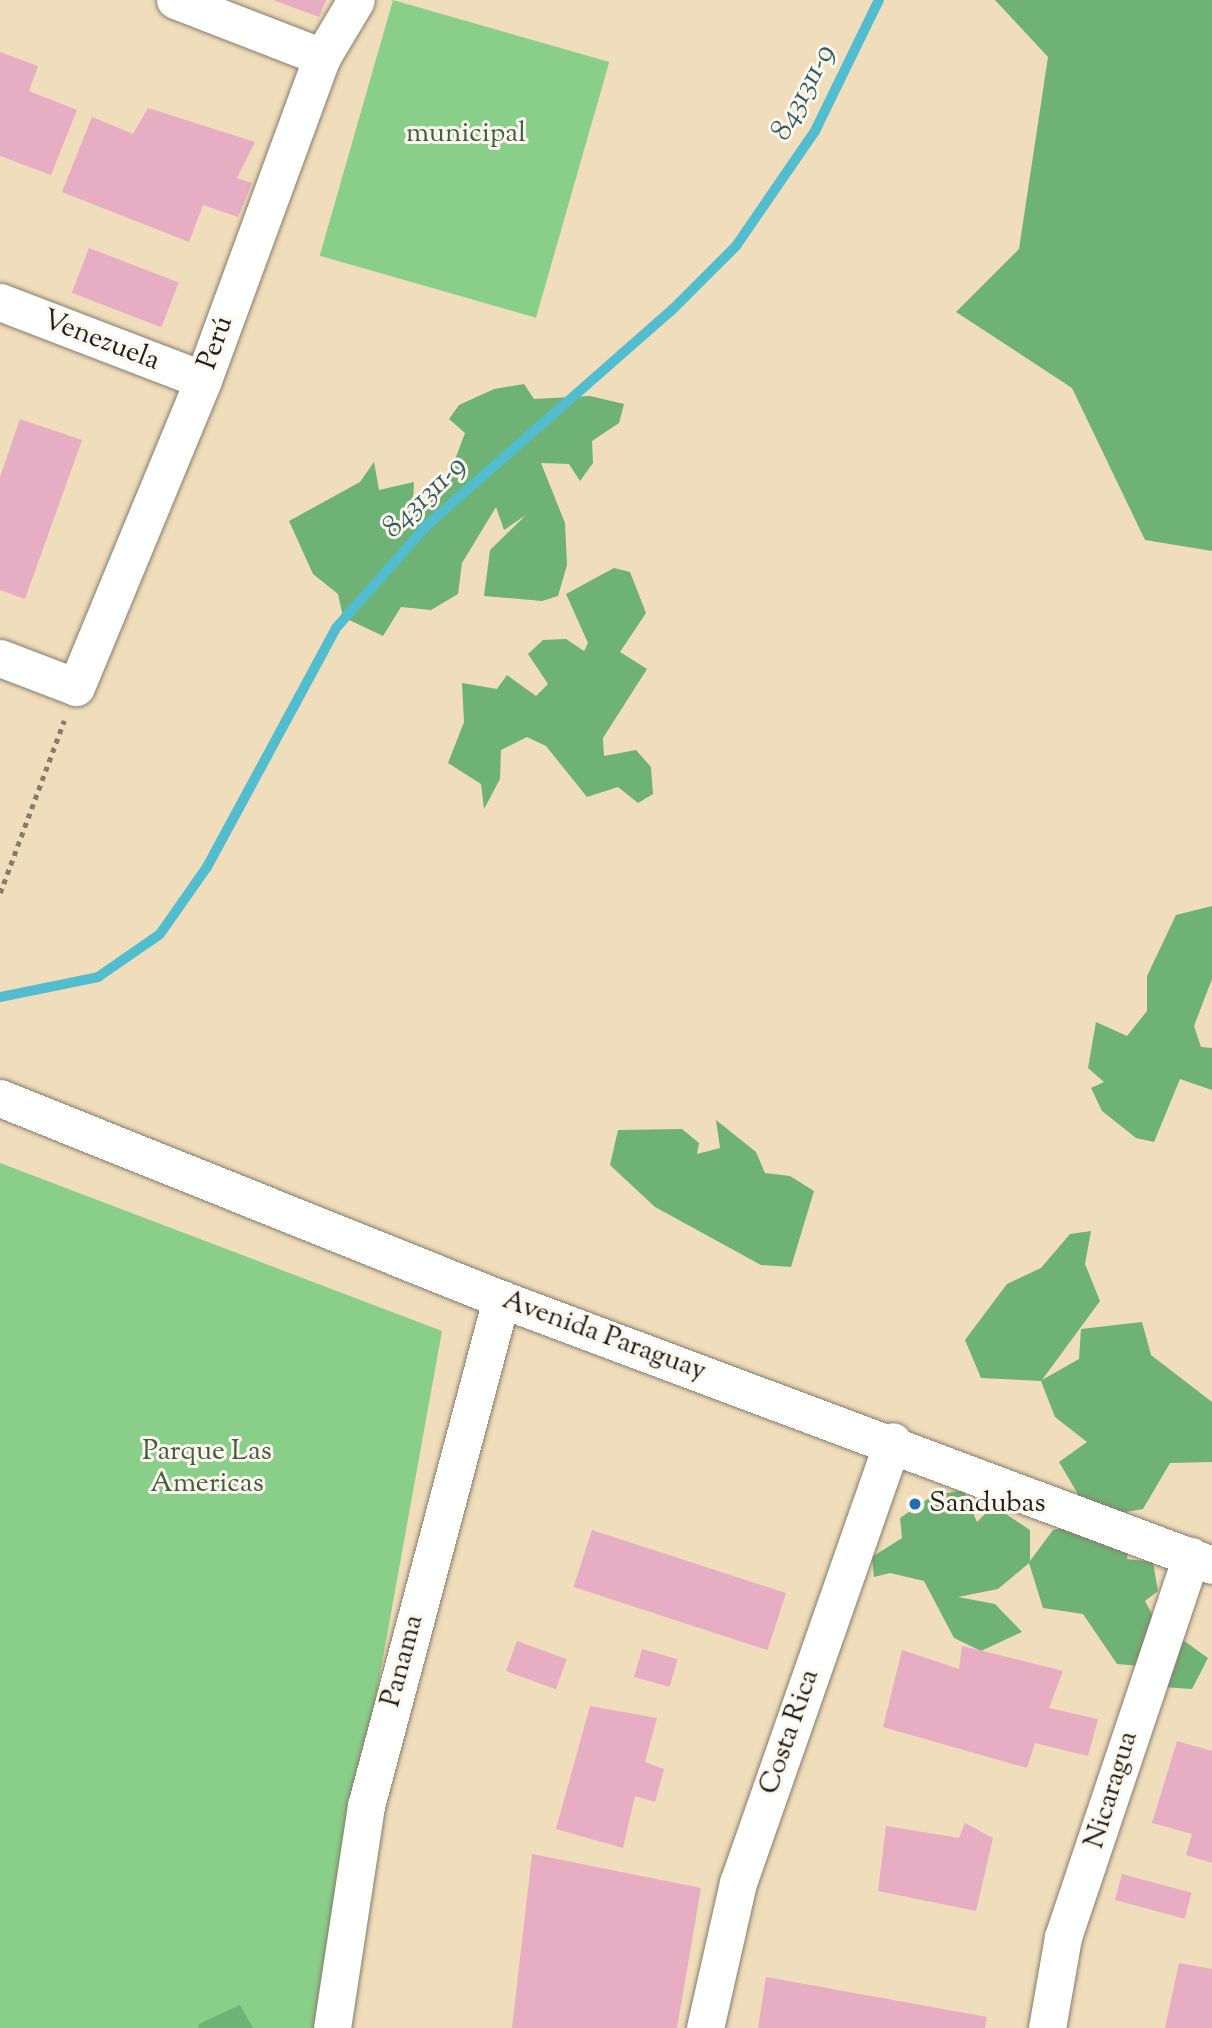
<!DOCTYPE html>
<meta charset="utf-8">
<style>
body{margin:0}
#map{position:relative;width:1212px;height:2028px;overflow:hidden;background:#f0ddbb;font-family:"Sorts Mill Goudy",serif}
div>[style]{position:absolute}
.green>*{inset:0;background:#8acf89;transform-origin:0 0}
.forest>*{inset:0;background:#6fb275}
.stream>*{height:10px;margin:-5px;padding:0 5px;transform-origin:5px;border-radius:5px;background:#52bdce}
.building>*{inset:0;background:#e6adc3;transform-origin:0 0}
.path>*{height:4.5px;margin-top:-2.25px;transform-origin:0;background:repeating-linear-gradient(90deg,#867c6c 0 5px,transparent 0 10px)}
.roads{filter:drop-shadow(0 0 2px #867c6c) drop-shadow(0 0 2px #867c6c)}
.street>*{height:37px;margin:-18.5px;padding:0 18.5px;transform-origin:18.5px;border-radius:18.5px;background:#fff}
.dots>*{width:19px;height:19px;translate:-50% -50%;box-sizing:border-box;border:4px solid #fbf7ec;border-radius:50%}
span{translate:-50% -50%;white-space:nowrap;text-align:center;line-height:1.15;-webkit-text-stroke:6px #fbf7ec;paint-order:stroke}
.park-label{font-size:28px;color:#425b42}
.street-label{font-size:28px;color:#1c1c1c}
.poi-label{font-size:28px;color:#1c1c1c}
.left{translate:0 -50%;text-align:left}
.water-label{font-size:30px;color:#325c63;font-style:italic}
</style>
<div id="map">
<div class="green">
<i style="left:393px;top:0;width:225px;height:266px;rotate:16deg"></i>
<i style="clip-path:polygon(0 1163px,442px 1331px,316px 2028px,0 2028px)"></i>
</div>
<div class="forest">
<i style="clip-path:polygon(995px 0,1212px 0,1212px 551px,1145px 540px,1072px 388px,956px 312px,1019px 249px,1048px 57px)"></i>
<i style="clip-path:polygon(524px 384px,534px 399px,590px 396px,624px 404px,619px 423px,592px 441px,593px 463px,580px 481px,569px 464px,541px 463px,565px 523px,567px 565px,558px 596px,542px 601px,484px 596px,490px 550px,526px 515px,504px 530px,496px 507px,462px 563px,458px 594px,431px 610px,401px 607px,383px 636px,343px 617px,338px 594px,313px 574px,289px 521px,360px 482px,374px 462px,379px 490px,414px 482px,413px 501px,440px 499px,465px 433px,449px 419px,459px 405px,494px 389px)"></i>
<i style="clip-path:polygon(614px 568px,630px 572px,646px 613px,620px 652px,647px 669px,603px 738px,604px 756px,636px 750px,651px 767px,653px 794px,638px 803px,618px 787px,587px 797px,546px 746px,527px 737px,501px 750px,500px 779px,484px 809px,481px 784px,448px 763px,464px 722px,462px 683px,497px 689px,507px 675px,536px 696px,548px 684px,528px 654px,543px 640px,566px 639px,584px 651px,588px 643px,566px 594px)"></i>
<i style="clip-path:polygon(1212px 906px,1212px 979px,1194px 1026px,1201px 1047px,1212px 1048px,1212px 1090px,1180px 1079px,1154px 1142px,1136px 1138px,1102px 1111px,1091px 1088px,1104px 1082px,1088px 1068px,1096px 1022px,1127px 1036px,1147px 1011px,1147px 976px,1176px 915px)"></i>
<i style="clip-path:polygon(716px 1120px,756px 1152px,765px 1173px,790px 1176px,814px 1191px,791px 1267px,761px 1265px,655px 1207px,610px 1165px,618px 1130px,682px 1129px,699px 1143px,697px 1154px,720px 1148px)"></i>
<i style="clip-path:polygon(1091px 1231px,1085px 1264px,1100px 1301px,1042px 1380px,1079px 1359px,1081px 1329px,1142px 1322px,1151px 1355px,1212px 1402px,1212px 1462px,1170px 1463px,1143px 1509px,1092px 1518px,1059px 1462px,1087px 1442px,1055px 1417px,1041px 1381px,981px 1378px,965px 1340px,1007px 1284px,1041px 1268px,1070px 1234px)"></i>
<i style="clip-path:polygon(963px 1490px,977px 1522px,985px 1514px,1006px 1514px,1030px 1530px,1030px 1561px,1053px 1530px,1079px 1524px,1129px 1541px,1127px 1559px,1153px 1562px,1158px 1591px,1145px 1601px,1155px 1620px,1208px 1658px,1192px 1689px,1149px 1686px,1142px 1666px,1117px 1664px,1083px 1614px,1043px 1608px,1029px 1563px,998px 1589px,958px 1597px,995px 1604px,1022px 1632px,981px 1651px,954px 1638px,924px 1581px,890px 1573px,874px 1577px,872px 1557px,902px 1538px,900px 1518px,932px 1496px)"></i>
<i style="clip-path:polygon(240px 2005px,253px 2028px,198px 2028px,199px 2024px)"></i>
</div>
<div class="stream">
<i style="left:0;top:997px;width:100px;rotate:-11.5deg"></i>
<i style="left:98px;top:977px;width:75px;rotate:-34.7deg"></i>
<i style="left:160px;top:934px;width:82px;rotate:-55deg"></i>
<i style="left:207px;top:867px;width:272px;rotate:-61.6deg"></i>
<i style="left:336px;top:628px;width:137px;rotate:-48.5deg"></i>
<i style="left:427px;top:525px;width:325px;rotate:-41.3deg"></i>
<i style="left:671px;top:311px;width:92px;rotate:-45deg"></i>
<i style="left:736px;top:246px;width:140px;rotate:-55.5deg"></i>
<i style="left:815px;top:131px;width:146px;rotate:-64deg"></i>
</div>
<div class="building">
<i style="clip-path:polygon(273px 0,326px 0,319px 17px)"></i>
<i style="clip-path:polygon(0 52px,38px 66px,29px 91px,77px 110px,51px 175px,0 156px)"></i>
<i style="clip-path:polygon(148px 108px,255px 142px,237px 178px,252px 183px,238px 217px,203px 205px,189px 242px,62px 192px,92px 117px,133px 134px)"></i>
<i style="left:89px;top:248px;width:96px;height:48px;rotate:21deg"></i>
<i style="clip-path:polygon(20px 419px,82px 440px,25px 599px,0 590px,0 477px)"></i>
<i style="left:592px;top:1530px;width:204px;height:60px;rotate:18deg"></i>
<i style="left:517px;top:1641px;width:53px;height:32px;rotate:20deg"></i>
<i style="clip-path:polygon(962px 1646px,1063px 1671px,1049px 1708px,1098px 1719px,1088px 1756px,1035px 1743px,1027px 1768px,883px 1727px,902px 1650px,959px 1669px)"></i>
<i style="left:642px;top:1649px;width:37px;height:29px;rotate:16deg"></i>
<i style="clip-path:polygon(590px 1706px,657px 1718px,645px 1762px,664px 1769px,655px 1802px,635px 1796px,623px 1848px,556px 1829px)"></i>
<i style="clip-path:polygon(1177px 1741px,1212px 1751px,1212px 1863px,1186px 1855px,1192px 1834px,1152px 1823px)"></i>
<i style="clip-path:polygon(965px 1823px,993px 1838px,976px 1911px,878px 1891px,886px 1826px,959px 1838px)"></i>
<i style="clip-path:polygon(532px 1854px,701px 1888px,677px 2028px,512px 2028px)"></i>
<i style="left:1122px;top:1874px;width:72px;height:27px;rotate:15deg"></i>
<i style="clip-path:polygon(1179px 1963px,1212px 1969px,1212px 2028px,1165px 2028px)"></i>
<i style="clip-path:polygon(766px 1977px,987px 2017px,985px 2028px,758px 2028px)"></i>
</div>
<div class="path">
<i style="left:0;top:893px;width:184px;rotate:-69.6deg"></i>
</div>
<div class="roads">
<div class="street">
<i style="left:175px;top:0;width:158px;rotate:21.2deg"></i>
<i style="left:0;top:302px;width:217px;rotate:21deg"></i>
<i style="left:0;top:658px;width:81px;rotate:20.9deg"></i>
<i style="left:76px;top:687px;width:332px;rotate:-67.5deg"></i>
<i style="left:203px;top:380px;width:344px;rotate:-69.8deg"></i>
<i style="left:322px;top:57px;width:66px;rotate:-59.2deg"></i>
<i style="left:0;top:1098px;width:540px;rotate:21.86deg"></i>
<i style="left:501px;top:1299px;width:759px;rotate:20.51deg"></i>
<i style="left:332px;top:2028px;width:225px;rotate:-81.3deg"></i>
<i style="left:366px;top:1806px;width:525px;rotate:-75.09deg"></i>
<i style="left:705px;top:2028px;width:149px;rotate:-77.2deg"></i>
<i style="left:738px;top:1883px;width:468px;rotate:-70.7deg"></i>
<i style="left:1047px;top:2028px;width:92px;rotate:-80deg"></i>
<i style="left:1063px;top:1937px;width:402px;rotate:-71.4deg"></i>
</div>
</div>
<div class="dots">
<i style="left:915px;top:1504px;background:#1f6fb2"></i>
</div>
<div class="park-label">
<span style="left:466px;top:134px">municipal</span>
<span style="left:207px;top:1468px">Parque Las<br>Americas</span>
</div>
<div class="street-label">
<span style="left:101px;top:341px;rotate:21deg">Venezuela</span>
<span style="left:216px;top:343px;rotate:-70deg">Perú</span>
<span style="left:604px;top:1336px;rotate:20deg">Avenida Paraguay</span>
<span style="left:403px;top:1661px;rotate:-75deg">Panama</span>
<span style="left:790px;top:1732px;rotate:-71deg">Costa Rica</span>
<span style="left:1112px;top:1790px;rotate:-73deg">Nicaragua</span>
</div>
<div class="poi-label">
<span class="left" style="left:929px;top:1504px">Sandubas</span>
</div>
<div class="water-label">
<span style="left:804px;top:93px;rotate:-62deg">8431311-9</span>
<span style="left:425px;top:498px;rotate:-44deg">8431311-9</span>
</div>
</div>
